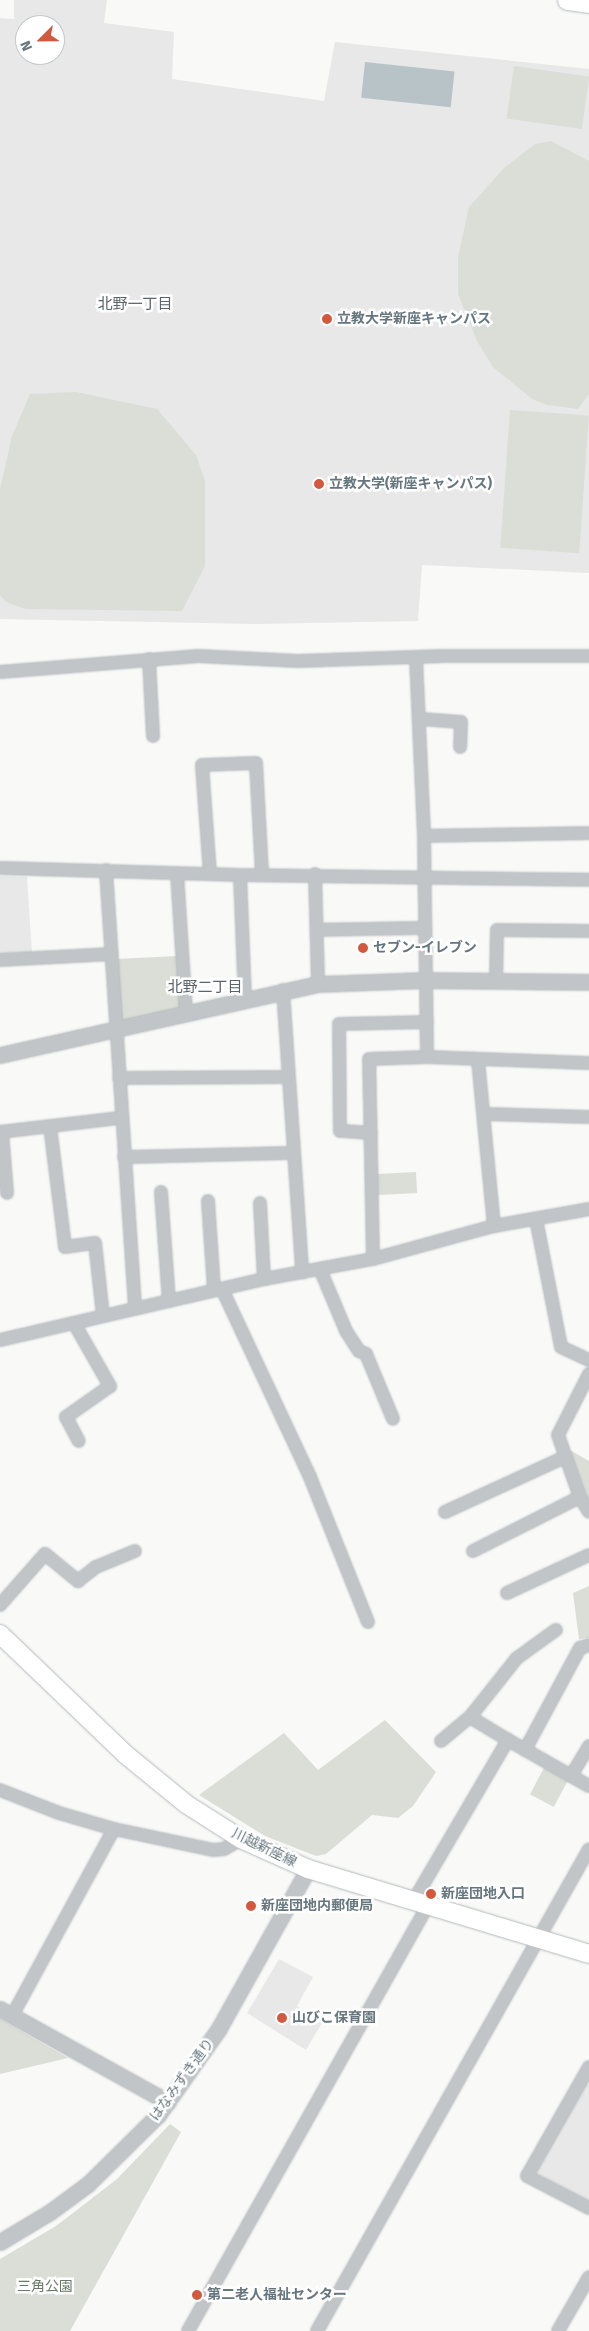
<!DOCTYPE html>
<meta charset="utf-8">
<style>
body{margin:0}
#map{position:relative;width:589px;height:2331px;overflow:hidden;background:#f9f9f7;font-family:"Fira Sans","Noto Sans JP",sans-serif}
div>[style]{position:absolute}
.built>*{inset:0;background:#e7e8e7}
.green>*{inset:0;background:#daded7;transform-origin:0 0}
.water>*{inset:0;background:#b8c3c7;transform-origin:0 0}
.roads{filter:drop-shadow(0 0 1px #b3b9bd) drop-shadow(0 0 1px #b3b9bd)}
.minor>*{height:12px;margin:-6px;padding:0 6px;transform-origin:6px;border-radius:6px;background:#c1c5c8}
.tertiary>*{height:15px;margin:-7.5px;padding:0 7.5px;transform-origin:7.5px;border-radius:7.5px;background:#c1c5c8}
.secondary>*{height:18px;margin:-9px;padding:0 9px;transform-origin:9px;border-radius:9px;background:#fff}
.primary>*{height:19px;margin:-9.5px;padding:0 9.5px;transform-origin:9.5px;border-radius:9.5px;background:#fff}
.dots>*{width:14px;height:14px;translate:-50% -50%;box-sizing:border-box;border:2px solid #fff;border-radius:50%}
span{translate:-50% -50%;white-space:nowrap;text-align:center;line-height:1.15;-webkit-text-stroke:5px #fff;paint-order:stroke}
.poi-label{font-size:14px;color:#66767f;font-weight:700}
.left{translate:0 -50%;text-align:left}
.street-label{font-size:14px;color:#66767f}
.park-label{font-size:14px;color:#6a7866}
.neighbourhood-label{font-size:15px;color:#59646b}
.north{position:absolute;left:15px;top:15px;width:50px;height:50px;box-sizing:border-box;background:#fff;border:1px solid #c2c8cc;border-radius:50%;rotate:247deg;font-size:14px;font-weight:700;line-height:20px;text-align:center;color:#66767f}
.north::after{content:'';display:block;margin:auto;width:18px;height:22px;background:#d2593e;clip-path:polygon(50% 0,100% 100%,50% 72%,0 100%)}
</style>
<div id="map">
<div class="built">
<i style="clip-path:polygon(evenodd,14px 0,107px 0,104px 23px,174px 32px,172px 79px,324px 101px,335px 42px,589px 69px,589px 573px,422px 565px,418px 621px,257px 624px,0 619px,0 18px,14px 19px,14px 0,25px 25px,55px 25px,55px 55px,25px 55px,25px 25px)"></i>
<i style="clip-path:polygon(0 876px,27px 877px,32px 953px,0 955px)"></i>
<i style="clip-path:polygon(279px 1959px,313px 1977px,297px 2006px,322px 2023px,306px 2050px,247px 2013px)"></i>
<i style="clip-path:polygon(589px 2076px,589px 2201px,539px 2175px,536px 2168px)"></i>
</div>
<div class="green">
<i style="left:514px;top:66px;width:76px;height:53px;rotate:8deg"></i>
<i style="clip-path:polygon(551px 141px,589px 161px,589px 394px,578px 409px,547px 405px,532px 399px,493px 367px,477px 341px,458px 294px,458px 257px,469px 207px,504px 168px,535px 144px)"></i>
<i style="clip-path:polygon(76px 392px,157px 409px,196px 455px,205px 481px,205px 566px,182px 611px,26px 609px,6px 602px,0 595px,0 489px,12px 436px,30px 394px)"></i>
<i style="left:510px;top:410px;width:79px;height:138px;rotate:4deg"></i>
<i style="clip-path:polygon(178px 956px,181px 1008px,119px 1022px,116px 959px)"></i>
<i style="left:416px;top:1172px;width:21px;height:39px;rotate:87deg"></i>
<i style="clip-path:polygon(568px 1449px,589px 1461px,589px 1500px,582px 1490px)"></i>
<i style="clip-path:polygon(589px 1586px,589px 1638px,579px 1639px,573px 1593px)"></i>
<i style="clip-path:polygon(385px 1720px,436px 1772px,413px 1806px,398px 1818px,372px 1815px,326px 1854px,316px 1856px,265px 1836px,199px 1795px,284px 1733px,318px 1770px)"></i>
<i style="left:545px;top:1766px;width:27px;height:32px;rotate:28deg"></i>
<i style="clip-path:polygon(0 2019px,68px 2058px,0 2074px)"></i>
<i style="clip-path:polygon(170px 2124px,181px 2132px,70px 2331px,0 2331px,0 2259px,56px 2226px,117px 2179px)"></i>
</div>
<div class="water">
<i style="left:365px;top:62px;width:90px;height:36px;rotate:6deg"></i>
</div>
<div class="roads">
<div class="minor">
<i style="left:416px;top:658px;width:178px;rotate:87.4deg"></i>
<i style="left:424px;top:836px;width:221px;rotate:89.2deg"></i>
<i style="left:149px;top:659px;width:77px;rotate:87deg"></i>
<i style="left:0;top:672px;width:199px;rotate:-4.6deg"></i>
<i style="left:198px;top:656px;width:100px;rotate:2.9deg"></i>
<i style="left:298px;top:661px;width:146px;rotate:-2deg"></i>
<i style="left:444px;top:656px;width:145px"></i>
<i style="left:420px;top:719px;width:41px;rotate:4.2deg"></i>
<i style="left:461px;top:722px;width:25px;rotate:92deg"></i>
<i style="left:424px;top:836px;width:165px;rotate:-1deg"></i>
<i style="left:0;top:868px;width:240px;rotate:1.7deg"></i>
<i style="left:240px;top:875px;width:349px;rotate:0.8deg"></i>
<i style="left:106px;top:870px;width:439px;rotate:86.2deg"></i>
<i style="left:177px;top:873px;width:138px;rotate:86.3deg"></i>
<i style="left:210px;top:874px;width:109px;rotate:-94.2deg"></i>
<i style="left:202px;top:765px;width:54px;rotate:-2.1deg"></i>
<i style="left:256px;top:763px;width:112px;rotate:86.9deg"></i>
<i style="left:315px;top:874px;width:110px;rotate:88.4deg"></i>
<i style="left:240px;top:875px;width:123px;rotate:87.7deg"></i>
<i style="left:317px;top:930px;width:108px;rotate:-1.1deg"></i>
<i style="left:0;top:960px;width:111px;rotate:-3.1deg"></i>
<i style="left:496px;top:982px;width:52px;rotate:-88.9deg"></i>
<i style="left:497px;top:930px;width:92px;rotate:0.6deg"></i>
<i style="left:283px;top:990px;width:283px;rotate:86.1deg"></i>
<i style="left:478px;top:1060px;width:167px;rotate:84.5deg"></i>
<i style="left:119px;top:1078px;width:168px;rotate:-0.3deg"></i>
<i style="left:485px;top:1114px;width:104px;rotate:1.7deg"></i>
<i style="left:50px;top:1126px;width:122px;rotate:82.9deg"></i>
<i style="left:65px;top:1247px;width:30px;rotate:-8deg"></i>
<i style="left:95px;top:1243px;width:72px;rotate:83.7deg"></i>
<i style="left:0;top:1132px;width:121px;rotate:-6.7deg"></i>
<i style="left:2px;top:1132px;width:61px;rotate:85.3deg"></i>
<i style="left:371px;top:1133px;width:31px;rotate:-176deg"></i>
<i style="left:340px;top:1131px;width:107px;rotate:-90.5deg"></i>
<i style="left:339px;top:1024px;width:88px;rotate:-1.3deg"></i>
<i style="left:124px;top:1157px;width:169px;rotate:-1.4deg"></i>
<i style="left:161px;top:1192px;width:109px;rotate:85.8deg"></i>
<i style="left:208px;top:1201px;width:89px;rotate:86.1deg"></i>
<i style="left:260px;top:1203px;width:76px;rotate:87deg"></i>
<i style="left:536px;top:1219px;width:130px;rotate:78.9deg"></i>
<i style="left:561px;top:1347px;width:31px;rotate:25deg"></i>
<i style="left:373px;top:1259px;width:200px;rotate:-91.1deg"></i>
<i style="left:369px;top:1059px;width:58px;rotate:-2deg"></i>
<i style="left:427px;top:1057px;width:162px;rotate:2.1deg"></i>
<i style="left:320px;top:1269px;width:67px;rotate:67.2deg"></i>
<i style="left:346px;top:1331px;width:24px;rotate:57deg"></i>
<i style="left:359px;top:1351px;width:8px;rotate:23deg"></i>
<i style="left:366px;top:1354px;width:70px;rotate:67.4deg"></i>
<i style="left:222px;top:1289px;width:208px;rotate:64.9deg"></i>
<i style="left:310px;top:1477px;width:156px;rotate:68.2deg"></i>
<i style="left:74px;top:1323px;width:73px;rotate:60.3deg"></i>
<i style="left:110px;top:1386px;width:54px;rotate:144.8deg"></i>
<i style="left:66px;top:1417px;width:27px;rotate:62deg"></i>
<i style="left:0;top:1340px;width:271px;rotate:-13deg"></i>
<i style="left:264px;top:1279px;width:111px;rotate:-10.4deg"></i>
<i style="left:373px;top:1259px;width:125px;rotate:-15.3deg"></i>
<i style="left:494px;top:1226px;width:97px;rotate:-10.1deg"></i>
<i style="left:589px;top:1374px;width:68px;rotate:116.9deg"></i>
<i style="left:558px;top:1435px;width:66px;rotate:70.5deg"></i>
<i style="left:580px;top:1497px;width:17px;rotate:59deg"></i>
<i style="left:445px;top:1512px;width:132px;rotate:-24.6deg"></i>
<i style="left:473px;top:1551px;width:120px;rotate:-26.8deg"></i>
<i style="left:507px;top:1593px;width:90px;rotate:-24.9deg"></i>
<i style="left:0;top:1605px;width:68px;rotate:-48.6deg"></i>
<i style="left:45px;top:1554px;width:43px;rotate:39.3deg"></i>
<i style="left:78px;top:1581px;width:23px;rotate:-38deg"></i>
<i style="left:96px;top:1567px;width:42px;rotate:-22.3deg"></i>
<i style="left:470px;top:1717px;width:44px;rotate:31.2deg"></i>
<i style="left:441px;top:1741px;width:38px;rotate:-40deg"></i>
<i style="left:470px;top:1717px;width:75px;rotate:-51.5deg"></i>
<i style="left:517px;top:1658px;width:48px;rotate:-35.7deg"></i>
<i style="left:525px;top:1750px;width:116px;rotate:-61.7deg"></i>
<i style="left:580px;top:1648px;width:9px;rotate:-18deg"></i>
<i style="left:571px;top:1776px;width:35px;rotate:-59deg"></i>
<i style="left:0;top:1790px;width:63px;rotate:21.3deg"></i>
<i style="left:59px;top:1813px;width:57px;rotate:16.2deg"></i>
<i style="left:114px;top:1829px;width:102px;rotate:11.9deg"></i>
<i style="left:214px;top:1850px;width:10px;rotate:-6deg"></i>
<i style="left:224px;top:1849px;width:20px;rotate:-30deg"></i>
<i style="left:414px;top:1900px;width:186px;rotate:-59.6deg"></i>
<i style="left:508px;top:1740px;width:93px;rotate:29.6deg"></i>
<i style="left:12px;top:2016px;width:213px;rotate:-61.4deg"></i>
<i style="left:589px;top:2067px;width:125px;rotate:119.6deg"></i>
<i style="left:527px;top:2176px;width:70px;rotate:27.3deg"></i>
<i style="left:188px;top:2331px;width:490px;rotate:-60.6deg"></i>
<i style="left:317px;top:2331px;width:553px;rotate:-60.56deg"></i>
<i style="left:558px;top:2331px;width:62px;rotate:-60.1deg"></i>
</div>
<div class="tertiary">
<i style="left:0;top:1055px;width:326px;rotate:-12.6deg"></i>
<i style="left:318px;top:984px;width:107px;rotate:-2.1deg"></i>
<i style="left:425px;top:980px;width:164px;rotate:0.7deg"></i>
<i style="left:0;top:2009px;width:192px;rotate:29deg"></i>
<i style="left:0;top:2242px;width:58px;rotate:-31deg"></i>
<i style="left:50px;top:2212px;width:47px;rotate:-36.4deg"></i>
<i style="left:88px;top:2184px;width:98px;rotate:-44.6deg"></i>
<i style="left:158px;top:2115px;width:104px;rotate:-54.8deg"></i>
<i style="left:218px;top:2030px;width:184px;rotate:-60.8deg"></i>
</div>
<div class="secondary">
<i style="left:0;top:1634px;width:173px;rotate:43.8deg"></i>
<i style="left:125px;top:1754px;width:79px;rotate:39.3deg"></i>
<i style="left:186px;top:1804px;width:65px;rotate:32.5deg"></i>
<i style="left:241px;top:1839px;width:73px;rotate:24.1deg"></i>
<i style="left:308px;top:1869px;width:294px;rotate:16.8deg"></i>
</div>
<div class="primary">
<i style="left:567px;top:0;width:22px;rotate:8deg"></i>
</div>
</div>
<div class="dots">
<i style="left:327px;top:319px;background:#d2593e"></i>
<i style="left:319px;top:484px;background:#d2593e"></i>
<i style="left:363px;top:948px;background:#d2593e"></i>
<i style="left:431px;top:1894px;background:#d2593e"></i>
<i style="left:251px;top:1906px;background:#d2593e"></i>
<i style="left:282px;top:2018px;background:#d2593e"></i>
<i style="left:197px;top:2295px;background:#d2593e"></i>
</div>
<div class="poi-label">
<span class="left" style="left:337px;top:319px">立教大学新座キャンパス</span>
<span class="left" style="left:329px;top:484px">立教大学(新座キャンパス)</span>
<span class="left" style="left:373px;top:948px">セブン-イレブン</span>
<span class="left" style="left:441px;top:1894px">新座団地入口</span>
<span class="left" style="left:261px;top:1906px">新座団地内郵便局</span>
<span class="left" style="left:292px;top:2018px">山びこ保育園</span>
<span class="left" style="left:207px;top:2295px">第二老人福祉センター</span>
</div>
<div class="street-label">
<span style="left:264px;top:1848px;rotate:26deg">川越新座線</span>
<span style="left:182px;top:2080px;rotate:-54deg">はなみずき通り</span>
</div>
<div class="park-label">
<span style="left:45px;top:2287px">三角公園</span>
</div>
<div class="neighbourhood-label">
<span style="left:135px;top:305px">北野一丁目</span>
<span style="left:205px;top:988px">北野二丁目</span>
</div>
<div class="north">N</div>
</div>
